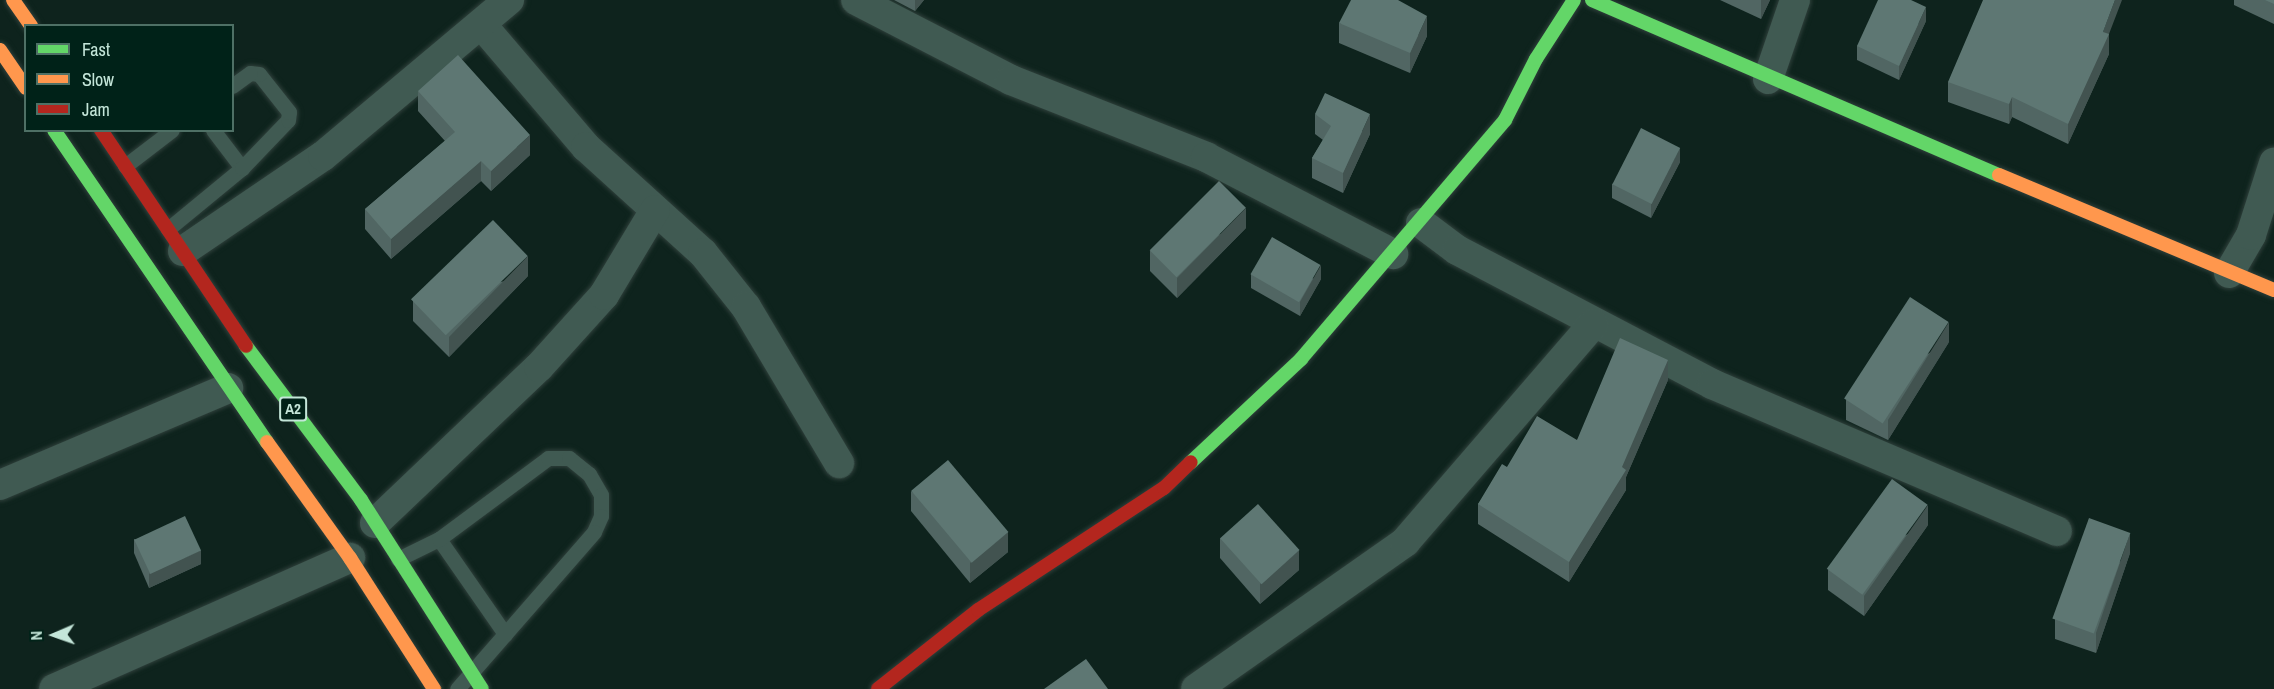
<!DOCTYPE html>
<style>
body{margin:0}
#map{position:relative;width:2274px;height:689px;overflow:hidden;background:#0e231d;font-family:"Archivo Narrow",sans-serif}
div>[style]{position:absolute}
.roads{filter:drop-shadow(0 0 2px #2f403b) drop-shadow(0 0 2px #2f403b)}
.lane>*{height:15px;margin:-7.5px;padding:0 7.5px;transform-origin:7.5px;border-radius:7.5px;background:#405a52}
.street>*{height:30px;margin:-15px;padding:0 15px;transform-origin:15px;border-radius:15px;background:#405a52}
.fast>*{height:14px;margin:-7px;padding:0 7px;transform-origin:7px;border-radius:7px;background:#63d668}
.slow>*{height:14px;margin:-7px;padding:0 7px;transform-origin:7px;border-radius:7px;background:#ff974d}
.jam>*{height:14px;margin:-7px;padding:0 7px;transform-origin:7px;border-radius:7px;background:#b3261e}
.wall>*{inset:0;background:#516663}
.shaded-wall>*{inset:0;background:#425350}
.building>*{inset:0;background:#5e7773;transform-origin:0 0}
span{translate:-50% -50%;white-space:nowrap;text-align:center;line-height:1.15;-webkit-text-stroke:6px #002218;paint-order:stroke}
.shield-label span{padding:2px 4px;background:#002218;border:2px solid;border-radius:4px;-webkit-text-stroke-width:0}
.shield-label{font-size:15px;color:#c4e6d9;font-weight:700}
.legend{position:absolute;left:24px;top:24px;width:210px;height:108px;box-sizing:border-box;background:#002218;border:2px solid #4e7065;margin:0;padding:8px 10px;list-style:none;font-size:18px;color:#c4e6d9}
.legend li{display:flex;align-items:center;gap:12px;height:30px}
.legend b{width:30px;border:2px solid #4e7065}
.north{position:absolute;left:24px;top:605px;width:60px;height:60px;-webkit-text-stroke:4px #002218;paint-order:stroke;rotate:268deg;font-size:16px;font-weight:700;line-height:24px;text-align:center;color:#c4e6d9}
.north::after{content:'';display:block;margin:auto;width:21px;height:27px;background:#c4e6d9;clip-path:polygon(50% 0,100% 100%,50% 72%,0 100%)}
</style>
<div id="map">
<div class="roads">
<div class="lane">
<i style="left:213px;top:130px;width:48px;rotate:52.7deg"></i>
<i style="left:125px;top:166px;width:59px;rotate:-37.5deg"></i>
<i style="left:168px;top:229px;width:96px;rotate:-39.5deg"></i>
<i style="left:242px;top:168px;width:66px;rotate:-46.2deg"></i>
<i style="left:288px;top:120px;width:8px;rotate:-83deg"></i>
<i style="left:289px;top:112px;width:48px;rotate:-128.3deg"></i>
<i style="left:259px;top:74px;width:9px;rotate:-174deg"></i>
<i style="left:250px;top:73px;width:22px;rotate:144deg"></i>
<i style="left:439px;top:539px;width:116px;rotate:55.2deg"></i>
<i style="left:398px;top:559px;width:46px;rotate:-26deg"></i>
<i style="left:439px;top:539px;width:136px;rotate:-36.6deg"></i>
<i style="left:548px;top:458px;width:21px"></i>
<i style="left:569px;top:458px;width:26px;rotate:39deg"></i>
<i style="left:589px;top:474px;width:24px;rotate:60deg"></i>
<i style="left:601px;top:495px;width:21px;rotate:90deg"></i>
<i style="left:601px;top:516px;width:17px;rotate:114deg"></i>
<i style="left:594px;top:532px;width:208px;rotate:131.1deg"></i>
</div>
<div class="street">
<i style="left:856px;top:0;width:174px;rotate:27.3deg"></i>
<i style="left:1011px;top:80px;width:210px;rotate:21.5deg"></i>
<i style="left:1206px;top:157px;width:211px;rotate:27.4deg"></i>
<i style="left:481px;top:24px;width:162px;rotate:49.5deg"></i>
<i style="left:586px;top:147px;width:158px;rotate:42.2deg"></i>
<i style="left:703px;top:253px;width:69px;rotate:51.5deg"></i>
<i style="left:746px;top:307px;width:182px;rotate:59.2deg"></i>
<i style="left:1768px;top:79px;width:83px;rotate:-71.1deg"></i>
<i style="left:1421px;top:223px;width:45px;rotate:36.9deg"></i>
<i style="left:1457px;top:250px;width:288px;rotate:27.7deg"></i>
<i style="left:1712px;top:384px;width:375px;rotate:23.1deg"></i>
<i style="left:183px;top:251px;width:169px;rotate:-34.2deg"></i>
<i style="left:323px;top:156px;width:243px;rotate:-40deg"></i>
<i style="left:2229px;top:273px;width:44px;rotate:-59.9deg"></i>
<i style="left:2251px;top:235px;width:76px;rotate:-72.3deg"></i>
<i style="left:0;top:485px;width:248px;rotate:-23deg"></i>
<i style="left:375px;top:523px;width:226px;rotate:-43.6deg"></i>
<i style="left:539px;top:367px;width:97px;rotate:-47.9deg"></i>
<i style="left:604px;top:295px;width:99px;rotate:-59deg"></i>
<i style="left:54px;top:689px;width:324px;rotate:-23.9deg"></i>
<i style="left:1196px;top:689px;width:256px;rotate:-35.1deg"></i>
<i style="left:1405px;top:542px;width:288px;rotate:-49.2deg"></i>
</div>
<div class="fast">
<i style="left:1592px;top:0;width:443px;rotate:23.3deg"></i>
<i style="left:54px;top:130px;width:378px;rotate:55.7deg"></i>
<i style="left:246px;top:346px;width:192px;rotate:53.2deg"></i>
<i style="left:361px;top:500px;width:224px;rotate:57.4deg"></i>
<i style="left:1191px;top:462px;width:151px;rotate:-43.1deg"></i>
<i style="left:1301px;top:359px;width:314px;rotate:-49.5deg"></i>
<i style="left:1505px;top:120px;width:68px;rotate:-63.1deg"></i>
<i style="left:1536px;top:59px;width:70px;rotate:-57.2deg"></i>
</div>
<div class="slow">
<i style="left:13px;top:0;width:32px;rotate:55deg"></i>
<i style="left:0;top:50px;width:46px;rotate:55.6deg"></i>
<i style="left:1999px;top:175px;width:298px;rotate:22.7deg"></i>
<i style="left:267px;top:442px;width:143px;rotate:54.4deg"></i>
<i style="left:350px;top:558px;width:156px;rotate:57.3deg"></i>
</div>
<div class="jam">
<i style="left:101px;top:130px;width:260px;rotate:56.1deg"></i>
<i style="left:878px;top:689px;width:127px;rotate:-38.3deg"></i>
<i style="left:978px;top:610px;width:222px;rotate:-33.3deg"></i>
<i style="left:1164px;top:488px;width:37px;rotate:-44deg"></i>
</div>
</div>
<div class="wall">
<i style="clip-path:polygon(894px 0,924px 0,915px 11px)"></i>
<i style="clip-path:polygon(1720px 0,1770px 0,1761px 19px)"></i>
<i style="clip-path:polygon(2234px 0,2274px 0,2274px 24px,2234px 5px)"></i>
<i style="clip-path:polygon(1926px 21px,1899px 80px,1857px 60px,1857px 46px)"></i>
<i style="clip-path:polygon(1339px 23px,1427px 36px,1410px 73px,1339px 43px)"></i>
<i style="clip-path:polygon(2109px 34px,2109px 54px,2068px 144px,2012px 117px,2009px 124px,1948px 102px,1948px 82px)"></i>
<i style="clip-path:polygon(418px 91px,530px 155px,491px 191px,481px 181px,391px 259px,365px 229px,365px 209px,445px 141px,418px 111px)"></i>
<i style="clip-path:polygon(1315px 114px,1370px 134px,1343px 193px,1312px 178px,1312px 158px,1323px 140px,1315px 134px)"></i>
<i style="clip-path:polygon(1680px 162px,1651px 218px,1612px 198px,1612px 184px)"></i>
<i style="clip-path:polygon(1246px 228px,1177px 298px,1150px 271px,1150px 251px)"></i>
<i style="clip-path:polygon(1251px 274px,1321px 279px,1300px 316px,1251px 288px)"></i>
<i style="clip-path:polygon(528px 276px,449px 357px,413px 321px,413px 301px)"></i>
<i style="clip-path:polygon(1949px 342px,1888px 440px,1846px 420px,1846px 400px)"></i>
<i style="clip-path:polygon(1668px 380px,1626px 477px,1626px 490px,1569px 582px,1478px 524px,1478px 504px,1507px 467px,1577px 440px)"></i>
<i style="clip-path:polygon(911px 491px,1008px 552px,970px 583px,911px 511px)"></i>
<i style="clip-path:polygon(1928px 525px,1864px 616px,1828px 590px,1828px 570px)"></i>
<i style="clip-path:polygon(1220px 538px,1299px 570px,1260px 604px,1220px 558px)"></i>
<i style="clip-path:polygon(134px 539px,201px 564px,149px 588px,134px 553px)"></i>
<i style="clip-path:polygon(2130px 553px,2096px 653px,2055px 639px,2055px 619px)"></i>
</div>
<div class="shaded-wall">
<i style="clip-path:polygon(915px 0,924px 0,915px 11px)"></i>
<i style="clip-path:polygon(1761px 0,1770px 0,1761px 19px)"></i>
<i style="clip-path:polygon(2115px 0,2122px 0,2109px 34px,2109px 54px,2068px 144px,2068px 124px)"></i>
<i style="clip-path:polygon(1926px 7px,1926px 21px,1899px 80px,1899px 66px)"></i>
<i style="clip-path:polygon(1427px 16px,1427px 36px,1410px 73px,1410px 53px)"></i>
<i style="clip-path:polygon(2012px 97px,2012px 117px,2009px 124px,2009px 104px)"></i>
<i style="clip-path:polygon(1370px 114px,1370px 134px,1343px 193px,1343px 173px)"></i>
<i style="clip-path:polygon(530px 135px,530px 155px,491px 191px,491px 171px)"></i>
<i style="clip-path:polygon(1680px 148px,1680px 162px,1651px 218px,1651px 204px)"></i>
<i style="clip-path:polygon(481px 161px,481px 181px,391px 259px,391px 239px)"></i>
<i style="clip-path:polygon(1246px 208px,1246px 228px,1177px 298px,1177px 278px)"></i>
<i style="clip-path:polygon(528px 256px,528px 276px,449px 357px,449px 337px)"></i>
<i style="clip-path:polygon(1321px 265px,1321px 279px,1300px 316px,1300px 302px)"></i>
<i style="clip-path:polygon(1949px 322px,1949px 342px,1888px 440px,1888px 420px)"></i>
<i style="clip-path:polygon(1668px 360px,1668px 380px,1626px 477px,1626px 490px,1569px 582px,1569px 562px)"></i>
<i style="clip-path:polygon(1928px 505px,1928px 525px,1864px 616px,1864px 596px)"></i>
<i style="clip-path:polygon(1008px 532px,1008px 552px,970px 583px,970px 563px)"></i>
<i style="clip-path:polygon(2130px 533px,2130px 553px,2096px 653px,2096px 633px)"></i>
<i style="clip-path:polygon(201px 550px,201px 564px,149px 588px,149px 574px)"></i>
<i style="clip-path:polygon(1299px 550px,1299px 570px,1260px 604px,1260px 584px)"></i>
</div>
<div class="building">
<i style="clip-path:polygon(1351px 0,1398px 0,1427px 16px,1410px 53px,1339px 23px)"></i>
<i style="clip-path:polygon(1878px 0,1911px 0,1926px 7px,1899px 66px,1857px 46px)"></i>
<i style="clip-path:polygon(1983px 0,2115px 0,2103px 32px,2109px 34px,2068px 124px,2012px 97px,2009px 104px,1948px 82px)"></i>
<i style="clip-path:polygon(2265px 0,2274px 0,2274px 4px)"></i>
<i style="clip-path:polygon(458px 55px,530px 135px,491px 171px,481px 161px,391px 239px,365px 209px,455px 132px,418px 91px)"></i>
<i style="clip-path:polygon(1325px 93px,1370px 114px,1343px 173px,1312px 158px,1331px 126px,1315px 114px)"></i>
<i style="left:1641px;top:128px;width:44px;height:63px;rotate:27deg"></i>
<i style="left:1219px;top:181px;width:38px;height:98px;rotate:45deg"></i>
<i style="left:493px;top:220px;width:50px;height:114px;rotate:46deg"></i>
<i style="left:1272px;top:237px;width:56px;height:43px;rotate:30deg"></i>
<i style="left:1910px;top:297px;width:46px;height:121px;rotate:33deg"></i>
<i style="clip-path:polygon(1620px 338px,1668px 360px,1622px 467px,1626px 470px,1569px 562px,1478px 504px,1502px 464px,1507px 467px,1537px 416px,1577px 440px)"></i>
<i style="left:948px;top:460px;width:94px;height:48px;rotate:50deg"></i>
<i style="left:1892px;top:479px;width:44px;height:111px;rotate:36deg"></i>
<i style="left:1258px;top:504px;width:62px;height:51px;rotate:48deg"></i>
<i style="left:185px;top:516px;width:38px;height:56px;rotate:65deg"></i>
<i style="left:2089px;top:518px;width:44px;height:107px;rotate:20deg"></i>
<i style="clip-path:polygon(1086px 659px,1108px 689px,1044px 689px)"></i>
</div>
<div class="shield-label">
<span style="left:293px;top:409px">A2</span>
</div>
<ul class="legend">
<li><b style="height:8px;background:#63d668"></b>Fast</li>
<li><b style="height:8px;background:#ff974d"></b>Slow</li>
<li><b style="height:8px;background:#b3261e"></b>Jam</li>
</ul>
<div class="north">N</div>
</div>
